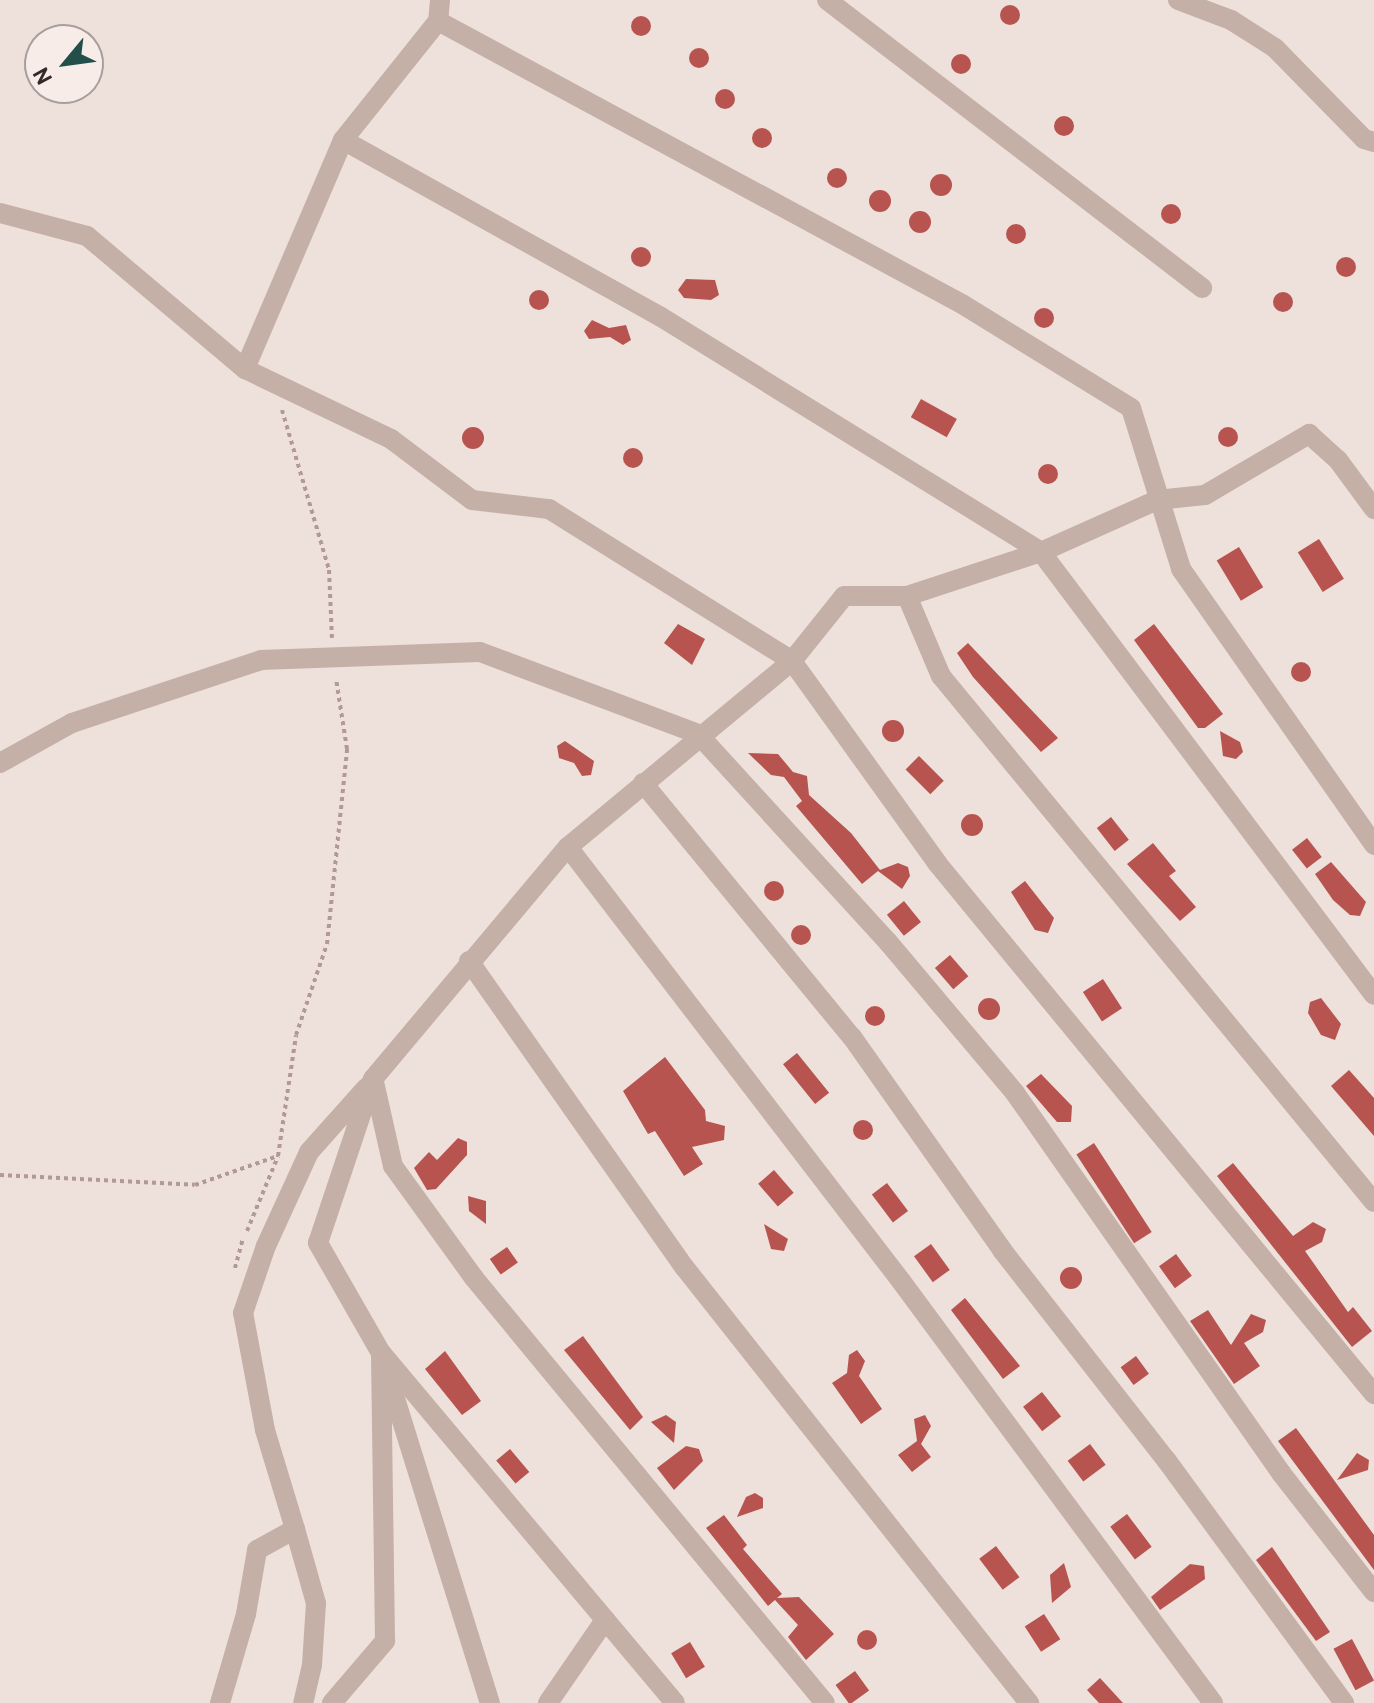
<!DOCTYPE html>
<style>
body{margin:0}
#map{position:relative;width:1374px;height:1703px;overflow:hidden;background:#eee1db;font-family:Overpass,sans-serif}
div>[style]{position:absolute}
.building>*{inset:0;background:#b85450;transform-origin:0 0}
.round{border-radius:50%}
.path>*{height:4px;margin-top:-2px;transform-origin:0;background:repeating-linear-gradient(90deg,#b09a93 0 4px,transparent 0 8px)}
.minor>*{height:20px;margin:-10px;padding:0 10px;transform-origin:10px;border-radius:10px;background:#c5b0a8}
span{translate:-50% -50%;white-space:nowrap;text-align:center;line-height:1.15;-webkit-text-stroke:8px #f7ece7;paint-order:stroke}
.north{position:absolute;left:24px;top:24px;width:80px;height:80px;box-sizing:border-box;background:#f7ece7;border:2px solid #a99e9b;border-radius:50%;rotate:241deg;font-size:22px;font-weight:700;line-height:32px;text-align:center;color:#332928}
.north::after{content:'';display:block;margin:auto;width:28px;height:36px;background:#224f49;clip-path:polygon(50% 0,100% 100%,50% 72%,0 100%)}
</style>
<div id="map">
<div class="building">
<i class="round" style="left:1000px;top:5px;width:20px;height:20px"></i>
<i class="round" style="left:631px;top:16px;width:20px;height:20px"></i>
<i class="round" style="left:689px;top:48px;width:20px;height:20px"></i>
<i class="round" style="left:951px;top:54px;width:20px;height:20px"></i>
<i class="round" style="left:715px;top:89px;width:20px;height:20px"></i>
<i class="round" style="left:1054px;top:116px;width:20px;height:20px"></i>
<i class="round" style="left:752px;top:128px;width:20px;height:20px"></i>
<i class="round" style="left:827px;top:168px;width:20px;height:20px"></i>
<i class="round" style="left:930px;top:174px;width:22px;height:22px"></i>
<i class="round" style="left:869px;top:190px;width:22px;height:22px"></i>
<i class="round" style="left:1161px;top:204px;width:20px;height:20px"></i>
<i class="round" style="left:909px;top:211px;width:22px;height:22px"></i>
<i class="round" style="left:1006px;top:224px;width:20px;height:20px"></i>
<i class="round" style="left:631px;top:247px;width:20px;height:20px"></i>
<i class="round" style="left:1336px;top:257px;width:20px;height:20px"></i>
<i style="clip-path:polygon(686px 279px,715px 280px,719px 295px,711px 300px,684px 298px,678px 290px)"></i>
<i class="round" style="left:529px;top:290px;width:20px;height:20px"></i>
<i class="round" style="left:1273px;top:292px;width:20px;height:20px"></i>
<i class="round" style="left:1034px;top:308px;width:20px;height:20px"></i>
<i style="clip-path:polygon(592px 320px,609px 328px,626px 325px,631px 340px,623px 345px,610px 337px,589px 339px,584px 331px)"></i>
<i style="left:921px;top:399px;width:41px;height:21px;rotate:29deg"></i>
<i class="round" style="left:462px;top:427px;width:22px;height:22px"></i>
<i class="round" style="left:1218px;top:427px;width:20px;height:20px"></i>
<i class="round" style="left:623px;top:448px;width:20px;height:20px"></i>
<i class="round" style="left:1038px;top:464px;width:20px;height:20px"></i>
<i style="left:1319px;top:539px;width:47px;height:25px;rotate:58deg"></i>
<i style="left:1239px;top:547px;width:47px;height:26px;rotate:59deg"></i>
<i style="clip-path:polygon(678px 624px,705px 639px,692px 665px,664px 643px)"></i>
<i style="clip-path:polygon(1154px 624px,1223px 714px,1205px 728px,1198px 728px,1134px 640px)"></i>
<i style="clip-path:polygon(968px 643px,1058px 738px,1041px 752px,973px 677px,957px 653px)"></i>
<i class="round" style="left:1291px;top:662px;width:20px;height:20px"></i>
<i class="round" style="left:882px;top:720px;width:22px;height:22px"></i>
<i style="clip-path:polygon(1220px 731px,1240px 742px,1243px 752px,1236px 759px,1223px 756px)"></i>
<i style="clip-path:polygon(565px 741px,594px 761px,591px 775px,582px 776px,574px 763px,559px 758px,557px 746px)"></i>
<i style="clip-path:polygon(748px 753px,778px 754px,793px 772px,807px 776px,809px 795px,851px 833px,880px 870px,898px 863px,908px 867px,910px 876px,902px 889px,878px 871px,862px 884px,796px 806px,802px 801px,784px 777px,771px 775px)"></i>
<i style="left:919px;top:756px;width:35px;height:19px;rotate:45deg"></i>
<i class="round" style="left:961px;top:814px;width:22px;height:22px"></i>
<i style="left:1111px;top:817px;width:29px;height:18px;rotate:52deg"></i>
<i style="left:1307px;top:838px;width:24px;height:19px;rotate:52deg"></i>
<i style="clip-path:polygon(1153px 843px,1176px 871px,1169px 876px,1196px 907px,1180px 921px,1127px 864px)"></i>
<i style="clip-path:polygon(1331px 862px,1366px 902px,1360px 916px,1350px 915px,1333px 900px,1315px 874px)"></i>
<i class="round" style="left:764px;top:881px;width:20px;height:20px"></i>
<i style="clip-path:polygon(1025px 881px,1054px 918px,1048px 933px,1035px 930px,1011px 892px)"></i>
<i style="left:904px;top:901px;width:27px;height:22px;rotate:51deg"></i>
<i class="round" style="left:791px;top:925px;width:20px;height:20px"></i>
<i style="left:950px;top:955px;width:28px;height:20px;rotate:49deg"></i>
<i style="left:1103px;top:979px;width:35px;height:24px;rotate:57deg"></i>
<i class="round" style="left:978px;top:998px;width:22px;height:22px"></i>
<i style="clip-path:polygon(1321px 998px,1341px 1024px,1335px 1040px,1321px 1035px,1308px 1013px,1310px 1002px)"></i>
<i class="round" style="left:865px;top:1006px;width:20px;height:20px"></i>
<i style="left:797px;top:1053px;width:51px;height:18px;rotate:51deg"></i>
<i style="clip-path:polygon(665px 1057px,705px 1110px,706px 1121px,725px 1126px,724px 1140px,692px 1147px,703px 1164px,684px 1176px,655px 1131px,648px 1134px,623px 1091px)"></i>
<i style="clip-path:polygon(1349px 1070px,1374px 1098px,1374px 1136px,1331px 1086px)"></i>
<i style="clip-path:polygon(1041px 1074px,1072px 1106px,1071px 1122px,1057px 1122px,1026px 1086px)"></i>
<i class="round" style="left:853px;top:1120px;width:20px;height:20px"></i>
<i style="clip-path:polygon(458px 1138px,467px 1142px,467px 1155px,436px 1189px,427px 1190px,414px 1168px,429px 1152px,437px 1160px)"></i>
<i style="left:1094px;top:1143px;width:106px;height:21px;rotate:57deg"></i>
<i style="clip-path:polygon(1233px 1163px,1293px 1236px,1313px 1222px,1326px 1229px,1322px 1242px,1305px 1251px,1348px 1312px,1353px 1307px,1372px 1331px,1352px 1347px,1217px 1176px)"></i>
<i style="left:774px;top:1170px;width:30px;height:21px;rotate:49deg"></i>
<i style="left:887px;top:1183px;width:35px;height:19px;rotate:53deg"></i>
<i style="clip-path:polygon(468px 1196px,486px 1201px,486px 1224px,469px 1211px)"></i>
<i style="clip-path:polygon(764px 1224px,788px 1239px,784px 1251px,771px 1249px)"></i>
<i style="left:931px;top:1244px;width:32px;height:21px;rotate:54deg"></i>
<i style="left:507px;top:1247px;width:19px;height:21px;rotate:55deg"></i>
<i style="left:1176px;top:1254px;width:27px;height:21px;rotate:54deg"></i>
<i class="round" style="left:1060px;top:1267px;width:22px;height:22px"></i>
<i style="clip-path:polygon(965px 1298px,1020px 1366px,1003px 1379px,951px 1310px)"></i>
<i style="clip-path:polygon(1208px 1310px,1231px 1345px,1251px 1314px,1266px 1320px,1263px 1332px,1244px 1343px,1260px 1366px,1234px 1384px,1190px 1321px)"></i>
<i style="clip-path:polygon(583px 1336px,643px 1417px,630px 1430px,564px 1350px)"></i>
<i style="clip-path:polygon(857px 1350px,865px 1361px,859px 1376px,882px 1409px,861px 1424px,832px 1383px,847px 1373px,849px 1355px)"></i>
<i style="clip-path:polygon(445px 1351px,481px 1401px,462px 1415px,425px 1369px)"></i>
<i style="left:1136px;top:1356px;width:22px;height:19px;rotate:54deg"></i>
<i style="left:1042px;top:1392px;width:31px;height:24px;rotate:52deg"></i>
<i style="clip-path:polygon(666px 1415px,676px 1422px,674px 1443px,651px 1422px)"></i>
<i style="clip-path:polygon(925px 1415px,931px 1426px,921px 1444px,931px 1457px,912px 1472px,898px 1455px,917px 1441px,914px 1419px)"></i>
<i style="clip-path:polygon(1296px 1428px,1374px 1535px,1374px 1570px,1278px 1441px)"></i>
<i style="left:1090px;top:1444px;width:26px;height:28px;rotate:53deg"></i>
<i style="clip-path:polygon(686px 1446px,699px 1449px,703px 1461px,674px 1490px,657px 1468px)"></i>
<i style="left:510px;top:1449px;width:30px;height:18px;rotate:50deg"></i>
<i style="clip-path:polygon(1357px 1453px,1369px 1460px,1368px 1470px,1337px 1480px)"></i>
<i style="clip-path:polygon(755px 1493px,763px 1498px,763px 1508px,737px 1517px,746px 1497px)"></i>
<i style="left:1127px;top:1514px;width:41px;height:21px;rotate:53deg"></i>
<i style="clip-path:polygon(724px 1515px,747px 1545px,743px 1549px,782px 1594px,777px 1598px,799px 1597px,834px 1634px,806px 1660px,788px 1637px,798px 1625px,775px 1600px,768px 1606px,706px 1528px)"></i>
<i style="left:996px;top:1546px;width:39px;height:21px;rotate:53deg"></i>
<i style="clip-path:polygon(1272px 1547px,1330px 1632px,1316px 1641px,1256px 1560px)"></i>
<i style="clip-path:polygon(1064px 1563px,1071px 1587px,1052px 1603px,1050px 1575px)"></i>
<i style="clip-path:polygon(1190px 1564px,1204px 1566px,1205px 1579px,1160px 1610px,1151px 1597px)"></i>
<i style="left:1044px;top:1614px;width:30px;height:23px;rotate:57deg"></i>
<i class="round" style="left:857px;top:1630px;width:20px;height:20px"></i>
<i style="left:1352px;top:1639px;width:47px;height:21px;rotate:62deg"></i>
<i style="left:690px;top:1642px;width:29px;height:22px;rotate:59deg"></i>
<i style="left:855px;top:1671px;width:24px;height:24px;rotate:54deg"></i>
<i style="clip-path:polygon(1100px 1678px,1123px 1703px,1099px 1703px,1087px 1690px)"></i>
</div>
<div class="path">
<i style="left:282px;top:410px;width:167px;rotate:73.6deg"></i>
<i style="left:329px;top:570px;width:68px;rotate:87.5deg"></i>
<i style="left:0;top:1175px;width:195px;rotate:2.9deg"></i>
<i style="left:195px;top:1185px;width:88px;rotate:-19.3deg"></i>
<i style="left:247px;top:1231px;width:81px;rotate:-67.5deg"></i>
<i style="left:278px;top:1156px;width:122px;rotate:-81.5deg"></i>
<i style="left:296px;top:1035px;width:96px;rotate:-71.2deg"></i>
<i style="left:327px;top:944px;width:196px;rotate:-84.1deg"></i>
<i style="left:347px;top:749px;width:71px;rotate:-98.9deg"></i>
<i style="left:235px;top:1268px;width:30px;rotate:-75deg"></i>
</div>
<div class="minor">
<i style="left:440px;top:0;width:21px;rotate:95deg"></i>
<i style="left:438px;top:21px;width:152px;rotate:128.6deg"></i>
<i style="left:343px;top:140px;width:249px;rotate:113.2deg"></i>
<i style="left:245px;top:369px;width:162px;rotate:25.6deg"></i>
<i style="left:391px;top:439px;width:101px;rotate:37deg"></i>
<i style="left:472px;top:500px;width:78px;rotate:6.7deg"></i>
<i style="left:549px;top:509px;width:287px;rotate:32deg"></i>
<i style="left:792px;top:661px;width:249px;rotate:54.3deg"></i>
<i style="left:937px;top:863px;width:688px;rotate:50.55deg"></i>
<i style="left:827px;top:0;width:473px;rotate:37.5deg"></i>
<i style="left:1178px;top:0;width:57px;rotate:20.7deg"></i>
<i style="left:1231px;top:20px;width:52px;rotate:32.5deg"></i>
<i style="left:1275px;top:48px;width:127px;rotate:45.6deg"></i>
<i style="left:1364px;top:139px;width:10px;rotate:17deg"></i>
<i style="left:438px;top:21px;width:596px;rotate:28.37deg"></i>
<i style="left:962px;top:304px;width:198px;rotate:31.6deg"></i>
<i style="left:1131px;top:408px;width:169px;rotate:72.7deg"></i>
<i style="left:1181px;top:569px;width:337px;rotate:55deg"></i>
<i style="left:343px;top:140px;width:364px;rotate:29.1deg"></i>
<i style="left:661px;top:317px;width:447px;rotate:31.7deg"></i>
<i style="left:1041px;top:552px;width:554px;rotate:53.07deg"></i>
<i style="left:0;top:213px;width:90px;rotate:14.8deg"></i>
<i style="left:87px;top:236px;width:207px;rotate:40.1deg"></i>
<i style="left:907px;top:596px;width:87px;rotate:67deg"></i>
<i style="left:941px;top:676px;width:681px;rotate:50.54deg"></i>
<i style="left:0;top:763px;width:82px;rotate:-29.1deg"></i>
<i style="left:72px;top:723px;width:199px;rotate:-18.4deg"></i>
<i style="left:261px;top:660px;width:219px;rotate:-2.1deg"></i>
<i style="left:480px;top:652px;width:233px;rotate:20.6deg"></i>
<i style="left:698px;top:734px;width:282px;rotate:47.6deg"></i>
<i style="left:888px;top:942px;width:197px;rotate:49.9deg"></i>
<i style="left:1015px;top:1093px;width:464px;rotate:55deg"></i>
<i style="left:1281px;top:1473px;width:151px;rotate:52deg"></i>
<i style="left:643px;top:783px;width:329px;rotate:50.6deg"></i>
<i style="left:852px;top:1037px;width:261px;rotate:54.8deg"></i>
<i style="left:1002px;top:1250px;width:268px;rotate:52deg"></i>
<i style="left:1167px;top:1461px;width:300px;rotate:53.8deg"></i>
<i style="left:568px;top:847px;width:547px;rotate:52.5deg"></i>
<i style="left:901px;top:1281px;width:525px;rotate:53.52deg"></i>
<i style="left:469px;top:961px;width:375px;rotate:54.9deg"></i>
<i style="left:685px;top:1268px;width:555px;rotate:51.66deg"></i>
<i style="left:374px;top:1082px;width:86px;rotate:77.3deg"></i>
<i style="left:393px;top:1166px;width:138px;rotate:54.1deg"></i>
<i style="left:474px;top:1278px;width:551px;rotate:50.45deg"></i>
<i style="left:388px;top:1376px;width:343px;rotate:72.7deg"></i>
<i style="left:295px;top:1529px;width:77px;rotate:74.2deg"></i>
<i style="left:316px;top:1603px;width:62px;rotate:93.7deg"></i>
<i style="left:312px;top:1665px;width:39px;rotate:103deg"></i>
<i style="left:220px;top:1703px;width:93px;rotate:-73.7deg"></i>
<i style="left:246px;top:1614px;width:65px;rotate:-80.2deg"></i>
<i style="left:257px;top:1550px;width:43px;rotate:-28.9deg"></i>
<i style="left:295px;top:1529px;width:103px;rotate:-106.9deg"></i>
<i style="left:265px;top:1430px;width:119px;rotate:-100.6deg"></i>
<i style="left:243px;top:1313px;width:71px;rotate:-71.1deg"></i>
<i style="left:266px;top:1246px;width:103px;rotate:-65.4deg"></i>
<i style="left:309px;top:1152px;width:86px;rotate:-48.3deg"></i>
<i style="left:332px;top:1703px;width:82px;rotate:-49.5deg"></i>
<i style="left:385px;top:1641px;width:288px;rotate:-90.8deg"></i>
<i style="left:548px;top:1703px;width:101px;rotate:-55.5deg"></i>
<i style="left:675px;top:1703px;width:457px;rotate:-130deg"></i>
<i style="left:381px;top:1353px;width:127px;rotate:-119.8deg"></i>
<i style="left:318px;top:1243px;width:173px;rotate:-71.5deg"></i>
<i style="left:373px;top:1079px;width:303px;rotate:-50deg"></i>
<i style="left:568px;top:847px;width:291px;rotate:-39.7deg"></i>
<i style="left:792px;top:661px;width:83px;rotate:-51.3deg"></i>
<i style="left:844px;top:596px;width:63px"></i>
<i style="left:907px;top:596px;width:141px;rotate:-18.2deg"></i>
<i style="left:1041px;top:552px;width:127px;rotate:-24.1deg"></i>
<i style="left:1157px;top:500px;width:48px;rotate:-5.9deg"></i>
<i style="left:1205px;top:495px;width:121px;rotate:-30.4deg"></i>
<i style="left:1309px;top:434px;width:39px;rotate:42deg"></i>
<i style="left:1338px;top:460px;width:61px;rotate:53.7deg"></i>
</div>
<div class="north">N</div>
</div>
